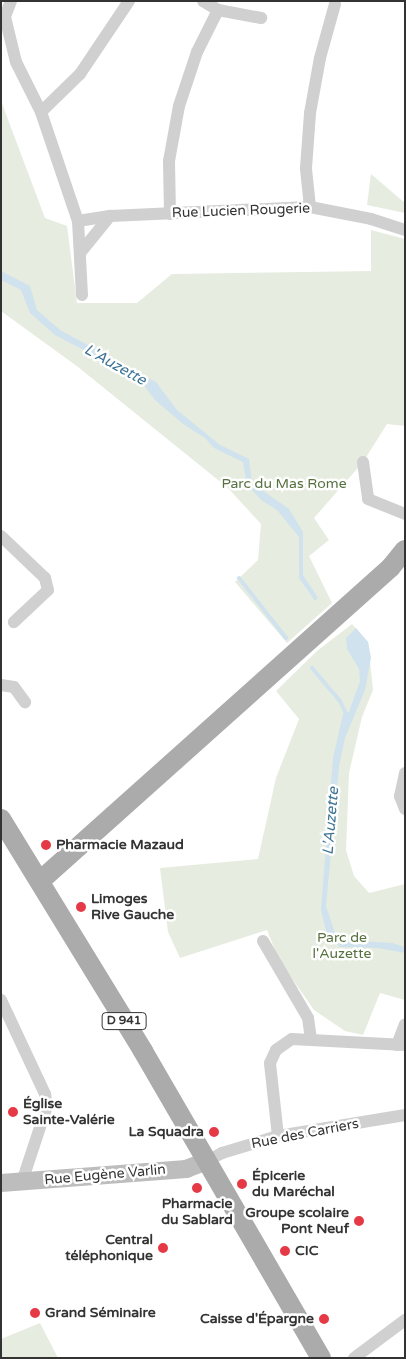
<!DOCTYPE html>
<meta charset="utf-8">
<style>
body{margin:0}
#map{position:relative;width:406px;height:1359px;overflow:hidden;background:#fff;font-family:"Varela Round",sans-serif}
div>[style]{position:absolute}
.green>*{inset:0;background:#e6ecdf}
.water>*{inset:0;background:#cfe2ee}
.stream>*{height:4px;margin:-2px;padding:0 2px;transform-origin:2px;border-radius:2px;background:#cfe2ee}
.street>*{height:12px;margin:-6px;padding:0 6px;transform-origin:6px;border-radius:6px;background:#d0d0d0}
.secondary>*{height:18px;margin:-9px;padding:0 9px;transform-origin:9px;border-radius:9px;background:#bdbdbd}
.primary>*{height:20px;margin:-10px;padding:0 10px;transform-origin:10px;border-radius:10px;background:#ababab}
.dots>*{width:14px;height:14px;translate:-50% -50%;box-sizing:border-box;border:2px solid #fff;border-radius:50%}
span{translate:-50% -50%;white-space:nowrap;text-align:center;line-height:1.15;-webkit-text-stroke:5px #fff;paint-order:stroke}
.shield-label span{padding:1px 4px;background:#fff;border:1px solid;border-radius:4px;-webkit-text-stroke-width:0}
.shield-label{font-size:12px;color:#333;font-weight:700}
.street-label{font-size:14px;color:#333}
.park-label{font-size:14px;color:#56703f}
.poi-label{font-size:14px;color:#333;font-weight:700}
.left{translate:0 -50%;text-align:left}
.right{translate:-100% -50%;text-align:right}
.water-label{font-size:15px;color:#3f7597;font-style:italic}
.frame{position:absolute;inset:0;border:2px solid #333;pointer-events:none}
</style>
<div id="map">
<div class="green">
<i style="clip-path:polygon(1px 101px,45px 218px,67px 226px,77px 303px,137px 303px,172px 274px,371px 271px,371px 230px,405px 239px,405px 426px,387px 424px,363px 462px,314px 518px,329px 540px,309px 556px,332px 603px,287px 643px,235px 582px,258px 560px,261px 524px,228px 488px,78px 367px,1px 311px)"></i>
<i style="clip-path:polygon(371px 174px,405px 203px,405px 213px,367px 205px)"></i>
<i style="clip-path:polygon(352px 624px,368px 642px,373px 690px,362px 717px,349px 773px,346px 850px,354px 876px,369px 893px,405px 884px,405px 1000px,380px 993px,363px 1035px,345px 1031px,314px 1010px,279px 960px,267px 930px,180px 958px,168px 932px,160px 868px,258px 859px,276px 778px,299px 719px,276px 691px,317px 651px)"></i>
<i style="clip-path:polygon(40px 1323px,58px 1358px,1px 1358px,1px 1339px)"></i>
</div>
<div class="water">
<i style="clip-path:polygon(1px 271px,30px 286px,37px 310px,60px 330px,156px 382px,177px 410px,220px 445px,249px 459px,252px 483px,289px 509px,303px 532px,303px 575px,318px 598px,315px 601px,299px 578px,299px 537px,277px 510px,261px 500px,247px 484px,243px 462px,214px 448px,205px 438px,183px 424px,155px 400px,139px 379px,55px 335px,30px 313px,21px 290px,1px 280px)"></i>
<i style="clip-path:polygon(356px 628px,368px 642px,371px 658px,365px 690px,345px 738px,339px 766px,326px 906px,336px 936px,343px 940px,392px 943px,405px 947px,405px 953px,378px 948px,340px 947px,327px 935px,321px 910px,333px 758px,343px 714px,349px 712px,360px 681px,359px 669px,347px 649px,346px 638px)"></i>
</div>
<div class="stream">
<i style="left:239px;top:578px;width:76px;rotate:51.9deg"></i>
<i style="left:312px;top:668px;width:43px;rotate:49.7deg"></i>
<i style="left:340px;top:701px;width:17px;rotate:65deg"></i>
</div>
<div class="street">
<i style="left:11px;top:1px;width:17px;rotate:111deg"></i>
<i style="left:5px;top:17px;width:46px;rotate:76.3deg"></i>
<i style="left:16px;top:62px;width:56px;rotate:63.4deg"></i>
<i style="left:41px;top:112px;width:115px;rotate:71.3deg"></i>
<i style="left:78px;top:221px;width:74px;rotate:86.9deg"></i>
<i style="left:203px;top:1px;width:17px;rotate:31deg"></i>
<i style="left:218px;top:10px;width:44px;rotate:10.5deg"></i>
<i style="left:41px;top:112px;width:54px;rotate:-44.3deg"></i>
<i style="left:80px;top:74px;width:88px;rotate:-56.1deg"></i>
<i style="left:310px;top:207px;width:39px;rotate:-96deg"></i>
<i style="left:306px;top:168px;width:55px;rotate:-85.8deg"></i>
<i style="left:310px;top:113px;width:56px;rotate:-79.7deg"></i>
<i style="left:320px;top:58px;width:56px;rotate:-74.5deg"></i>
<i style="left:170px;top:214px;width:53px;rotate:-91.1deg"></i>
<i style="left:169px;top:161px;width:56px;rotate:-79.7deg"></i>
<i style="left:179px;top:106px;width:57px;rotate:-71.6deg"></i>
<i style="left:197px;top:52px;width:47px;rotate:-63.4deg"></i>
<i style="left:78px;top:221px;width:32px;rotate:-9deg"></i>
<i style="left:110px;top:216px;width:200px;rotate:-2.6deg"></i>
<i style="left:310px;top:207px;width:62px;rotate:11.1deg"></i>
<i style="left:371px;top:219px;width:36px;rotate:18deg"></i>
<i style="left:80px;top:253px;width:48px;rotate:-51deg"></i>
<i style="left:363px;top:462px;width:37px;rotate:82deg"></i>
<i style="left:368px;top:499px;width:40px;rotate:22deg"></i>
<i style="left:1px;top:536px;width:61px;rotate:43.7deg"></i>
<i style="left:45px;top:578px;width:12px;rotate:76deg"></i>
<i style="left:48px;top:590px;width:47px;rotate:136.7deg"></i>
<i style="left:1px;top:685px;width:13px;rotate:9deg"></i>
<i style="left:14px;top:687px;width:19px;rotate:54deg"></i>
<i style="left:405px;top:773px;width:24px;rotate:102deg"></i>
<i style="left:400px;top:796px;width:14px;rotate:69deg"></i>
<i style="left:263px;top:941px;width:89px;rotate:59.7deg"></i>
<i style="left:308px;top:1018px;width:21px;rotate:82deg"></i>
<i style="left:1px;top:1000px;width:104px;rotate:64.9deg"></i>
<i style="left:45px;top:1094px;width:12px;rotate:81deg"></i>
<i style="left:47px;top:1106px;width:80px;rotate:108.2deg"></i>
<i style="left:397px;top:1045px;width:22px;rotate:-69deg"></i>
<i style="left:278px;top:1136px;width:73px;rotate:-96.3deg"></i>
<i style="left:270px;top:1063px;width:14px;rotate:-65deg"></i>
<i style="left:276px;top:1050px;width:19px;rotate:-35deg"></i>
<i style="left:292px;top:1039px;width:113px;rotate:3deg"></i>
<i style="left:207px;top:1161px;width:17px;rotate:-28deg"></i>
<i style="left:222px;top:1153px;width:59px;rotate:-16.9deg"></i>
<i style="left:278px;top:1136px;width:129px;rotate:-9.4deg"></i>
<i style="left:354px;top:1358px;width:64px;rotate:-36.7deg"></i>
</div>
<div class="secondary">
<i style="left:1px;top:1183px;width:186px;rotate:-4.3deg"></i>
<i style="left:186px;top:1169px;width:22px;rotate:-21deg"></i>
</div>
<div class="primary">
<i style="left:1px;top:819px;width:272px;rotate:58.5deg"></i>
<i style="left:143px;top:1051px;width:355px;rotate:59.9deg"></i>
<i style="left:40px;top:881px;width:471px;rotate:-41.8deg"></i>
<i style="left:391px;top:567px;width:22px;rotate:-51deg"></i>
</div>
<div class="dots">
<i style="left:46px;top:845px;background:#e63946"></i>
<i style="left:81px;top:907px;background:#e63946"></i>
<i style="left:13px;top:1112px;background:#e63946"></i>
<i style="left:214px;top:1132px;background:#e63946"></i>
<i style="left:242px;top:1184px;background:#e63946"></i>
<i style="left:197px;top:1188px;background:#e63946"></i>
<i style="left:359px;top:1221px;background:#e63946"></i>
<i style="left:163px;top:1248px;background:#e63946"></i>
<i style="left:285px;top:1251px;background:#e63946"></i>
<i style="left:35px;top:1313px;background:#e63946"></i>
<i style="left:324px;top:1319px;background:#e63946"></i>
</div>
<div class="shield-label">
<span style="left:124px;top:1021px">D 941</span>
</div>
<div class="street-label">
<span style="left:241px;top:211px;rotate:-2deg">Rue Lucien Rougerie</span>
<span style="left:305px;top:1134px;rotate:-11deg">Rue des Carriers</span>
<span style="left:105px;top:1175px;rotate:-5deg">Rue Eugène Varlin</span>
</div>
<div class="park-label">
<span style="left:284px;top:484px">Parc du Mas Rome</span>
<span style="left:342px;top:946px">Parc de<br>l'Auzette</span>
</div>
<div class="poi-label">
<span class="left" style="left:56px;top:845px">Pharmacie Mazaud</span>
<span class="left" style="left:91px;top:907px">Limoges<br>Rive Gauche</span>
<span class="left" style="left:23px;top:1112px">Église<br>Sainte-Valérie</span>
<span class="right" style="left:204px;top:1132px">La Squadra</span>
<span class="left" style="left:252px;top:1184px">Épicerie<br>du Maréchal</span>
<span style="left:197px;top:1212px">Pharmacie<br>du Sablard</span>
<span class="right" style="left:349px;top:1221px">Groupe scolaire<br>Pont Neuf</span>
<span class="right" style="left:153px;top:1248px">Central<br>téléphonique</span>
<span class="left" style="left:295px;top:1251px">CIC</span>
<span class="left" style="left:45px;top:1313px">Grand Séminaire</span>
<span class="right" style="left:314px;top:1319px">Caisse d'Épargne</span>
</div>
<div class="water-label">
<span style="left:115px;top:365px;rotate:29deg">L'Auzette</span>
<span style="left:331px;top:821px;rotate:-85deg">L'Auzette</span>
</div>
<div class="frame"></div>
</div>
